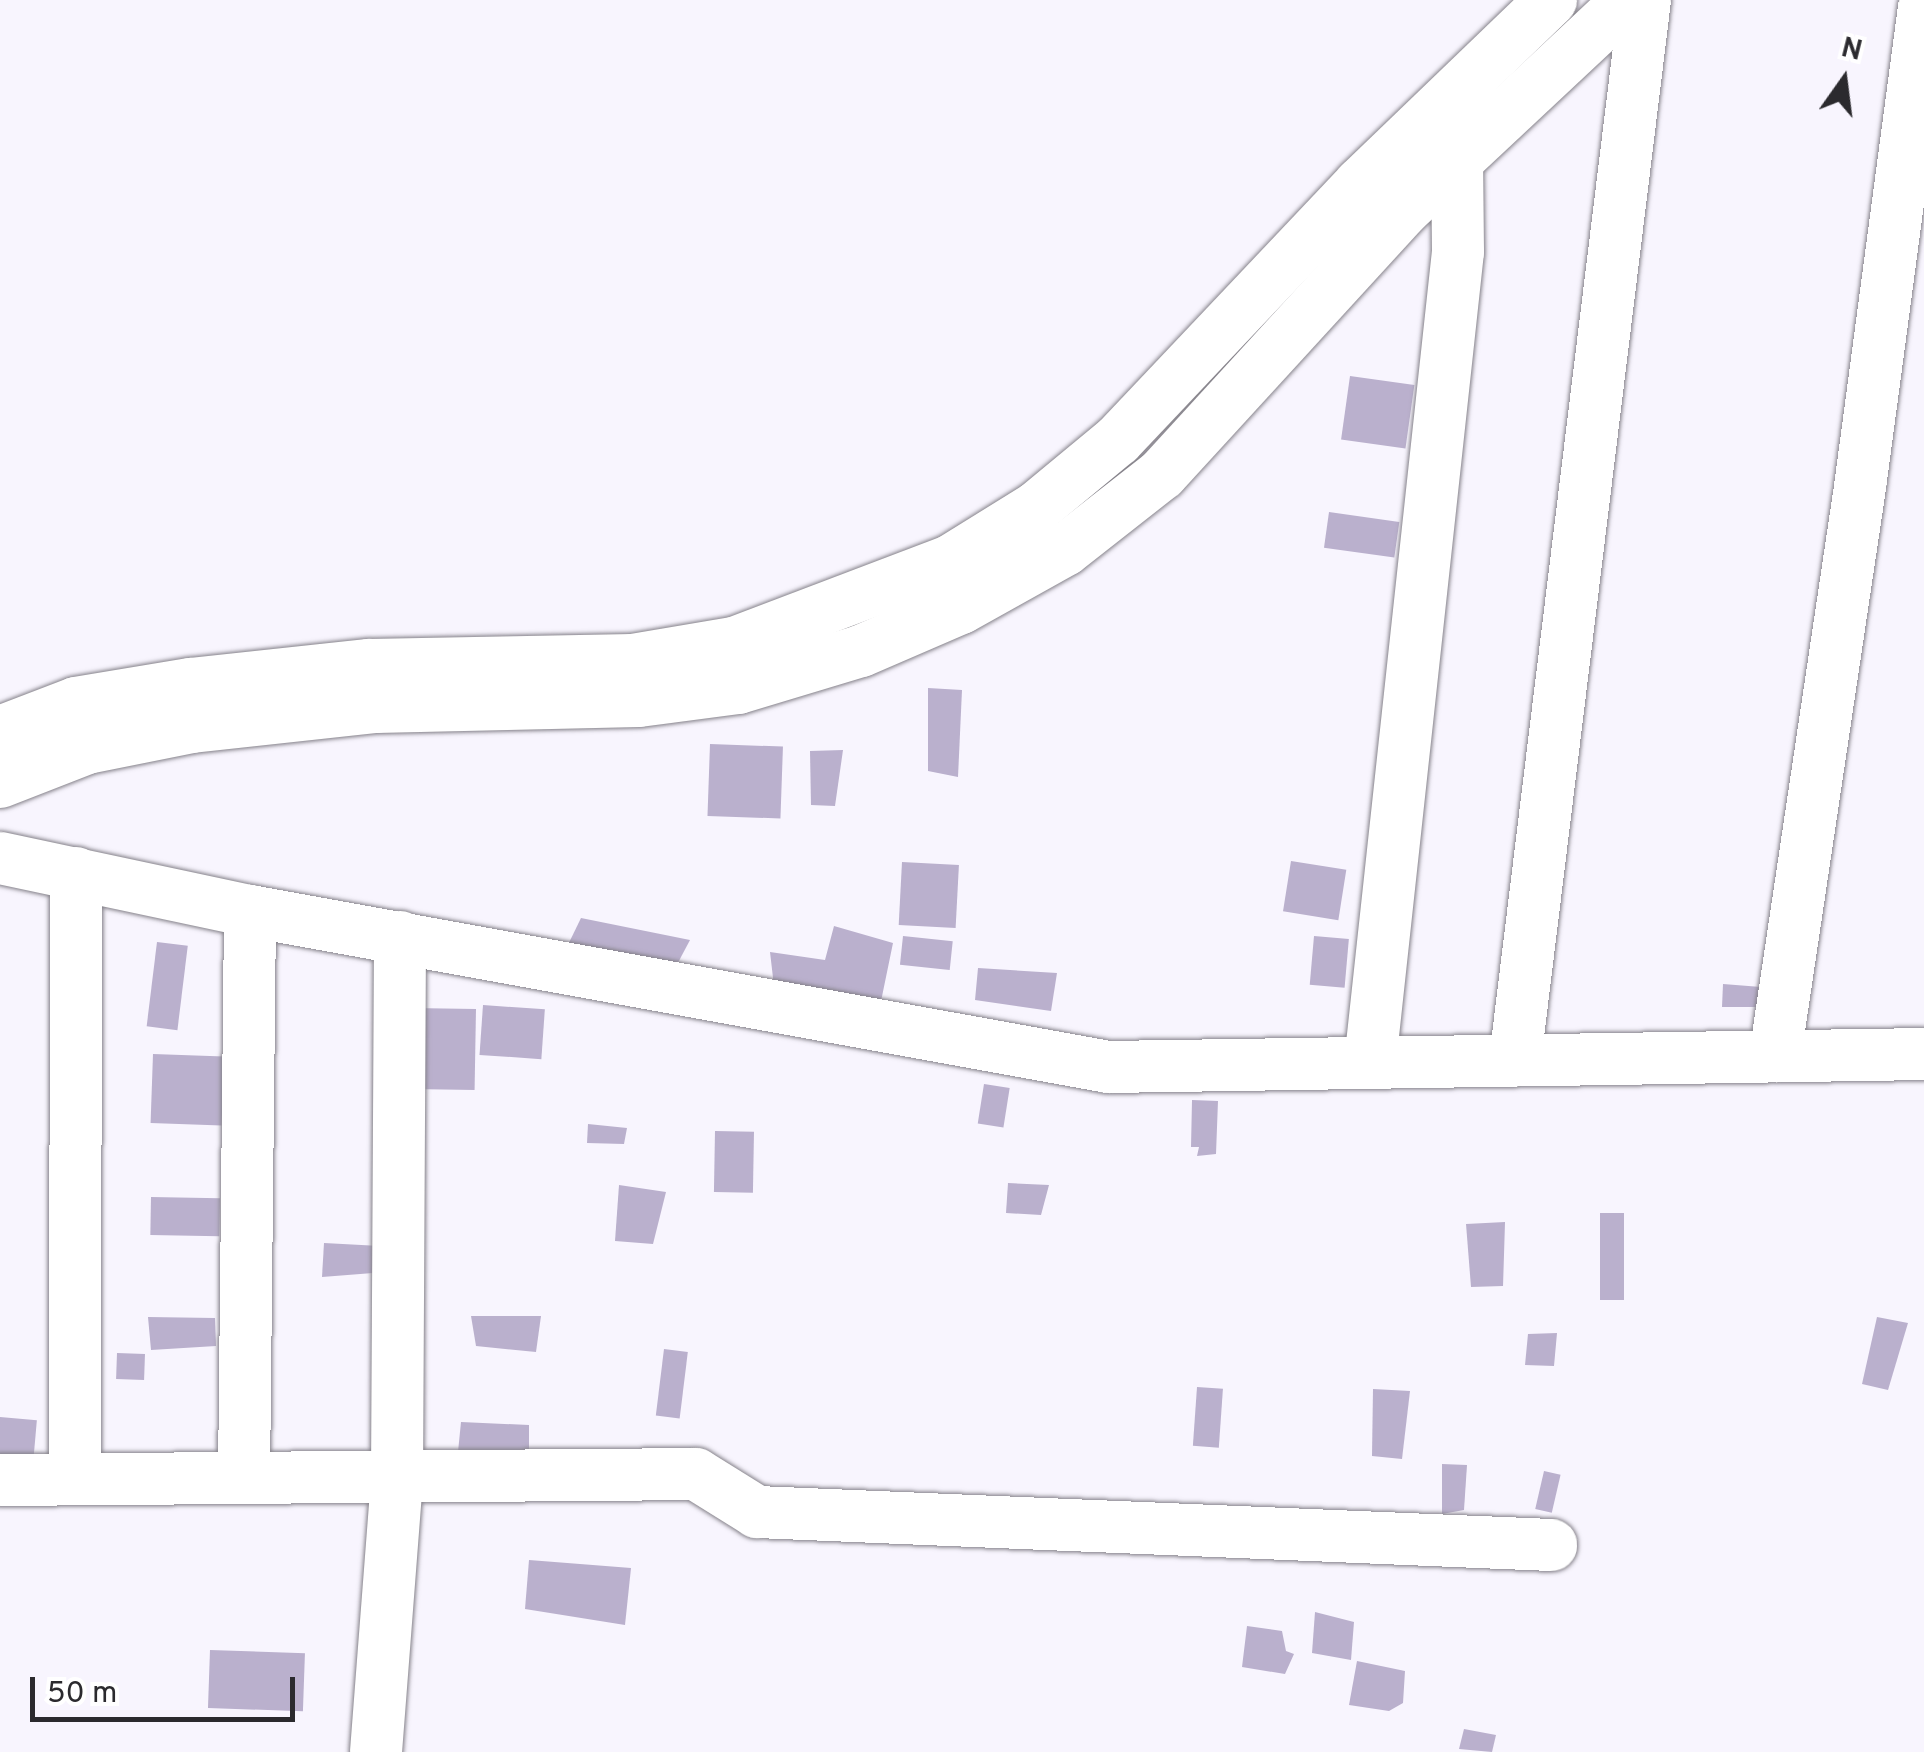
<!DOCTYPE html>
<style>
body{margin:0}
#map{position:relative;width:1924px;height:1752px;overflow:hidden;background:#f8f5fe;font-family:Overpass,sans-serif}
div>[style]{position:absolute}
.building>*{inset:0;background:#bab0cd;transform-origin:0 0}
.roads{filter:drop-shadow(0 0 2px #85828a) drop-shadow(0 0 2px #85828a)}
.minor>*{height:52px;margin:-26px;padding:0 26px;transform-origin:26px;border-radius:26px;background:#fff}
span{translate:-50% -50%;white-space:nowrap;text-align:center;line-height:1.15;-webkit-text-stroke:9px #fff;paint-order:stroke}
.north{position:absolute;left:1794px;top:30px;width:100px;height:100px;-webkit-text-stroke:8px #fff;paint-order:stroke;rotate:14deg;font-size:28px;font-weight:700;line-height:40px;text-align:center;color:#2b2a2e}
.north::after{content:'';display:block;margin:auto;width:35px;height:45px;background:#2b2a2e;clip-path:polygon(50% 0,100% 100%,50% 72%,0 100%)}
.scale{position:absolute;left:30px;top:1677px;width:265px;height:45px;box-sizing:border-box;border:5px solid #2b2a2e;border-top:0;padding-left:12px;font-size:30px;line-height:35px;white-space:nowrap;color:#2b2a2e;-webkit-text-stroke:8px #fff;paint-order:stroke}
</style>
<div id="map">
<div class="building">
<i style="left:1350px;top:376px;width:65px;height:64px;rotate:8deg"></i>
<i style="left:1329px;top:512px;width:71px;height:36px;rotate:8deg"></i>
<i style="clip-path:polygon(928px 688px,962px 690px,958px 777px,928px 771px)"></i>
<i style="left:710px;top:744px;width:73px;height:72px;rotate:2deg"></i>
<i style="clip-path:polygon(843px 750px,835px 806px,811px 805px,810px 751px)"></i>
<i style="left:1291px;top:861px;width:56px;height:51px;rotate:9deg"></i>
<i style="left:902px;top:862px;width:57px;height:63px;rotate:3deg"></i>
<i style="clip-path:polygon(581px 918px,690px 940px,672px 974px,564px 953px)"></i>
<i style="clip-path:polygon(834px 926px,893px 943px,879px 1011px,775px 995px,770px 952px,825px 960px)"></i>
<i style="left:903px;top:936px;width:50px;height:29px;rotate:6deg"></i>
<i style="left:1314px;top:936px;width:35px;height:49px;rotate:5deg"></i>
<i style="left:157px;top:942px;width:31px;height:85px;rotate:7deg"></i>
<i style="clip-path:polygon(978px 968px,1057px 973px,1051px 1011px,975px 1000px)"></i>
<i style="clip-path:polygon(1723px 984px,1761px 987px,1761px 1007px,1722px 1007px)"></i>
<i style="left:483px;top:1005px;width:62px;height:50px;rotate:4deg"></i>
<i style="left:412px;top:1008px;width:64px;height:81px;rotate:1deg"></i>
<i style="left:153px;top:1054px;width:71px;height:69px;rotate:2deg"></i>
<i style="left:984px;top:1084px;width:26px;height:40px;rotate:9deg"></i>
<i style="clip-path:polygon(1192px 1100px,1218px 1101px,1216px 1154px,1197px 1156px,1199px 1147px,1191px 1147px)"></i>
<i style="clip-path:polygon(588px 1124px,627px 1128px,624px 1144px,587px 1143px)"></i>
<i style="left:715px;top:1131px;width:39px;height:61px;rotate:1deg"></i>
<i style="clip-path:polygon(1008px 1183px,1049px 1185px,1041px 1215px,1006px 1213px)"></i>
<i style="clip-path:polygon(619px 1185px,666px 1192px,653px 1244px,615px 1241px)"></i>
<i style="left:151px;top:1197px;width:69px;height:38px;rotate:1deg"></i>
<i style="left:1600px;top:1213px;width:24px;height:87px"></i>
<i style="clip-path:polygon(1505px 1222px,1503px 1286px,1471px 1287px,1466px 1224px)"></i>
<i style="clip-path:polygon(324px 1243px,380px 1246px,373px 1273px,322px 1277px)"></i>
<i style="clip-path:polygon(471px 1316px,541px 1316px,536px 1352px,476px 1346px)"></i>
<i style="clip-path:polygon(148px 1317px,215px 1318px,216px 1346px,151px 1350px)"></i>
<i style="clip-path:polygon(1877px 1317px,1908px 1323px,1888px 1390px,1862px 1384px)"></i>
<i style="clip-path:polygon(1557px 1333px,1554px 1366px,1525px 1365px,1528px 1334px)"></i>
<i style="left:664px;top:1349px;width:24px;height:67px;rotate:7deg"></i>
<i style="left:117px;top:1353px;width:28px;height:26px;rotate:2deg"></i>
<i style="left:1197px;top:1387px;width:26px;height:59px;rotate:4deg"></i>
<i style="clip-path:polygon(1373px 1389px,1410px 1391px,1402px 1459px,1372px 1456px)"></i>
<i style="left:0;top:1417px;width:37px;height:39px;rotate:5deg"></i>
<i style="clip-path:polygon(461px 1422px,529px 1425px,529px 1450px,458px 1452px)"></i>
<i style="clip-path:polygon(1442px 1464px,1467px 1465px,1464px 1510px,1442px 1514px)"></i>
<i style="left:1544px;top:1471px;width:17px;height:39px;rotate:13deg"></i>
<i style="clip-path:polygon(529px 1560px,631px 1568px,625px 1625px,525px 1609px)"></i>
<i style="clip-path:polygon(1315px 1612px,1354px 1622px,1351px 1660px,1312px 1653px)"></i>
<i style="clip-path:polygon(1247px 1626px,1282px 1631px,1286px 1651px,1294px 1654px,1285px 1674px,1242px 1667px)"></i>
<i style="left:210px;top:1650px;width:95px;height:58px;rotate:2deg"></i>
<i style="clip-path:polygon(1357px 1661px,1405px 1671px,1403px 1703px,1389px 1711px,1349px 1705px)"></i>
<i style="clip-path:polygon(1464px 1729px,1496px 1735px,1492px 1752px,1459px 1749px)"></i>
</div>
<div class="roads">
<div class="minor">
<i style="left:0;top:732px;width:81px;rotate:-20.9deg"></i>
<i style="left:76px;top:703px;width:116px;rotate:-9.5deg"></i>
<i style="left:190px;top:684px;width:180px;rotate:-6.1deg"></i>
<i style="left:369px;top:665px;width:264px;rotate:-1.1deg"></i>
<i style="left:633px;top:660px;width:102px;rotate:-9.6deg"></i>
<i style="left:734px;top:643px;width:231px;rotate:-20.8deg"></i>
<i style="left:950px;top:561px;width:102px;rotate:-31.8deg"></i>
<i style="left:1037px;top:507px;width:105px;rotate:-39.6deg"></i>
<i style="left:1118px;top:440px;width:352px;rotate:-46.6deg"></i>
<i style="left:1360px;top:184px;width:265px;rotate:-43.9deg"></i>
<i style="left:0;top:782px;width:93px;rotate:-21.3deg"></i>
<i style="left:87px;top:748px;width:107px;rotate:-11.3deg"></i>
<i style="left:192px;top:727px;width:185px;rotate:-6.2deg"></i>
<i style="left:376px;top:707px;width:263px;rotate:-1.3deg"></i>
<i style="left:639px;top:701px;width:100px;rotate:-7.5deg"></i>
<i style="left:738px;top:688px;width:128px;rotate:-16.7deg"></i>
<i style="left:861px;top:651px;width:109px;rotate:-23.3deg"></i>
<i style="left:961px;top:608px;width:119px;rotate:-29.1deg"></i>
<i style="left:1065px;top:550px;width:123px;rotate:-38.1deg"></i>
<i style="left:1162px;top:474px;width:360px;rotate:-47.5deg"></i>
<i style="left:1405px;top:209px;width:306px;rotate:-43.1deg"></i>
<i style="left:0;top:858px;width:256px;rotate:12deg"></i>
<i style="left:250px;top:911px;width:872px;rotate:10.3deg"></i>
<i style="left:1108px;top:1067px;width:816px;rotate:-0.91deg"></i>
<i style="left:1775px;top:1056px;width:575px;rotate:-81.5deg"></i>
<i style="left:1860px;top:487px;width:484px;rotate:-82.4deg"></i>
<i style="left:1515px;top:1060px;width:1068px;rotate:-83.01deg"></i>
<i style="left:1370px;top:1063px;width:816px;rotate:-83.81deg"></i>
<i style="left:1458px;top:252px;width:91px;rotate:-90.6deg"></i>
<i style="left:1457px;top:161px;width:22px;rotate:-114deg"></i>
<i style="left:244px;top:1478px;width:567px;rotate:-89.39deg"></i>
<i style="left:75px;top:1479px;width:606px;rotate:-89.91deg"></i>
<i style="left:0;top:1480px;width:696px;rotate:-0.49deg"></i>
<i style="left:696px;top:1474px;width:72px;rotate:31.9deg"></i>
<i style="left:757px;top:1512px;width:795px;rotate:2.38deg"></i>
<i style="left:376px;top:1752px;width:275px;rotate:-85.6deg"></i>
<i style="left:397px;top:1478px;width:541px;rotate:-89.68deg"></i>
</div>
</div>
<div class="north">N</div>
<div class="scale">50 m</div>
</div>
